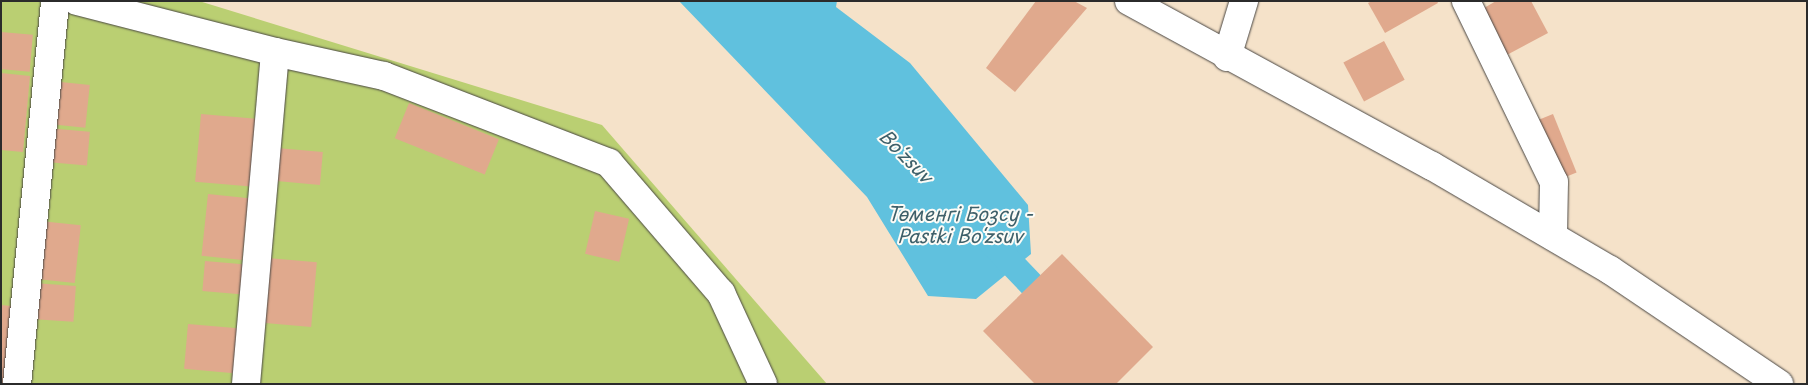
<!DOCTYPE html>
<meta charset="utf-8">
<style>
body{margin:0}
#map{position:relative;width:1808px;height:385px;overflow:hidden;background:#f5e2c9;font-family:"Playpen Sans",sans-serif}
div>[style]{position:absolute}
.green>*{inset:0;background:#bacf72}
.water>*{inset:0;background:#60c1de}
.canal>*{height:26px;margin:-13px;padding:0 13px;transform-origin:13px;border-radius:13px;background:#60c1de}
.building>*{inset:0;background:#e0a98d;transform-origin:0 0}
.roads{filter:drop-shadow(0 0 1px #494643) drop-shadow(0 0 1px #494643)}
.street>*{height:28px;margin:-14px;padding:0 14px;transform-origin:14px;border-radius:14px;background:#fff}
.secondary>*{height:28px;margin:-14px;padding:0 14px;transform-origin:14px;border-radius:14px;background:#fff}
span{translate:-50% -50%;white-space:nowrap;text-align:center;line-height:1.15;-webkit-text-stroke:4px #fdfcf7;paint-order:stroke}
.water-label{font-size:19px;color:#3e606a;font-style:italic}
.frame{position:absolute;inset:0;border:2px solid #2b2b2b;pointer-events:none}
</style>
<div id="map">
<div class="green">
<i style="clip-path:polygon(1px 1px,199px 1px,602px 125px,827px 384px,1px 384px)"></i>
</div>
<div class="water">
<i style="clip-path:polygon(679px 1px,837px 1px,836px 7px,910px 63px,1028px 205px,1031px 254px,976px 299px,928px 296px,867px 197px)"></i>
</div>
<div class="canal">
<i style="left:990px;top:241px;width:95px;rotate:46.3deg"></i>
</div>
<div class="building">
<i style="clip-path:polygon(1036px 1px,1074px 1px,1087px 8px,1015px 92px,986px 68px)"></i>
<i style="clip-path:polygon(1372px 1px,1437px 1px,1438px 3px,1385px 33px,1368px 3px)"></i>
<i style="clip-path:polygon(1496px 1px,1531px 1px,1548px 33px,1503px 57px,1479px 11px)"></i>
<i style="left:1px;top:32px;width:32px;height:37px;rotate:5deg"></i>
<i style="left:1384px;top:41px;width:44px;height:46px;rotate:62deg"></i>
<i style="clip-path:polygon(1px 73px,30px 76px,23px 152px,1px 150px)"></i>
<i style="left:51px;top:81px;width:39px;height:43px;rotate:6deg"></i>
<i style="left:409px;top:103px;width:97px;height:38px;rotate:22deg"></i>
<i style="left:201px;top:114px;width:56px;height:68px;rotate:5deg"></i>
<i style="left:1553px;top:114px;width:63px;height:18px;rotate:68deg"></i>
<i style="left:47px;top:128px;width:43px;height:34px;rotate:5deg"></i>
<i style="left:277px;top:148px;width:46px;height:33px;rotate:5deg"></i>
<i style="left:208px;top:194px;width:41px;height:62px;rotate:6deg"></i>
<i style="left:595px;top:211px;width:35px;height:44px;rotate:13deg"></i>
<i style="left:40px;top:221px;width:41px;height:58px;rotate:6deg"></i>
<i style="clip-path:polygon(1062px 254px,1153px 347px,1116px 384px,1035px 384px,983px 331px)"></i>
<i style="left:268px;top:258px;width:49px;height:65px;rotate:5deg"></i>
<i style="left:205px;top:261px;width:38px;height:30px;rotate:5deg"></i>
<i style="left:34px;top:283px;width:42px;height:36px;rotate:4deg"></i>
<i style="clip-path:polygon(1px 305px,11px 306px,4px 384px,1px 384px)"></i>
<i style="left:188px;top:324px;width:50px;height:45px;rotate:5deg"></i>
</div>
<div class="roads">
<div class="street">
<i style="left:77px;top:1px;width:204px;rotate:14.4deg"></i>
<i style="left:275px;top:52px;width:112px;rotate:12.4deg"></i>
<i style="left:384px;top:76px;width:241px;rotate:21.1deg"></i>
<i style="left:609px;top:163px;width:172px;rotate:49.3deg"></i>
<i style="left:721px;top:293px;width:100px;rotate:65.2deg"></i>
<i style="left:1466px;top:1px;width:201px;rotate:64.1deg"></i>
<i style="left:1554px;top:182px;width:54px;rotate:91.1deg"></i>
<i style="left:1227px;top:57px;width:59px;rotate:-73.1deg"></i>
<i style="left:17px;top:384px;width:385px;rotate:-84.3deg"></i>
<i style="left:246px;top:384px;width:333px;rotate:-85deg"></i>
</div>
<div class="secondary">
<i style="left:1129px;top:1px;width:345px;rotate:28.6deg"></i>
<i style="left:1432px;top:166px;width:206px;rotate:30.3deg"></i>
<i style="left:1610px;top:270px;width:204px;rotate:34deg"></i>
</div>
</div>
<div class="water-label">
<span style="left:906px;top:156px;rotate:45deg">Boʻzsuv</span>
<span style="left:960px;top:225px">Төменгі Бозсу -<br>Pastki Boʻzsuv</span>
</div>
<div class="frame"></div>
</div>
